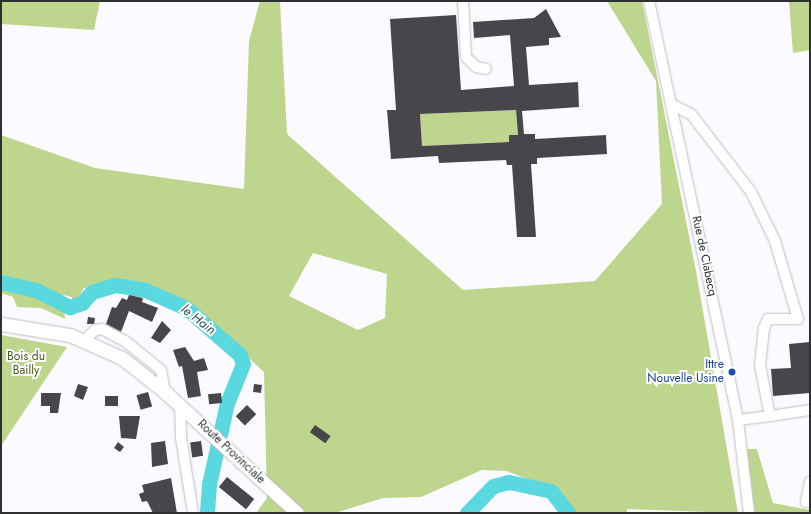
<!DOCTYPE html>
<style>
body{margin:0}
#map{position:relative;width:811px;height:514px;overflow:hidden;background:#fafaff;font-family:Jost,sans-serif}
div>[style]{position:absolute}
.green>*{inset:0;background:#bed58d}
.river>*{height:15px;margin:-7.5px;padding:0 7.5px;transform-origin:7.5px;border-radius:7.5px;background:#59d8df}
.building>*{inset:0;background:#48464a;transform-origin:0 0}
.roads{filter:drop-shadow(0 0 1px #bebfc4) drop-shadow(0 0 1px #bebfc4)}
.minor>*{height:10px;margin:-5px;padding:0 5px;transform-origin:5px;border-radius:5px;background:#fff}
.major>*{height:13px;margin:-6.5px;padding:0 6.5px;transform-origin:6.5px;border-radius:6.5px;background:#fff}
.dots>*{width:11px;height:11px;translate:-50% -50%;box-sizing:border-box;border:2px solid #fff;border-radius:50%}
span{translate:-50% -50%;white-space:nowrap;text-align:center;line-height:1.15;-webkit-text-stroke:4px #fff;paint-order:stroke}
.street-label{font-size:12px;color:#2f3032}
.park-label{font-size:12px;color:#48581d}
.transit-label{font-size:12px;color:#164399}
.right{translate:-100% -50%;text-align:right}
.water-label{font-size:13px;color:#1b5255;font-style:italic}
.frame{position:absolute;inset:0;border:2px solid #2f3032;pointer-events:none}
</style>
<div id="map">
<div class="green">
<i style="clip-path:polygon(1px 1px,100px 1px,94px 30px,1px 24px)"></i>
<i style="clip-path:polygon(evenodd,260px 1px,280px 1px,287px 134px,463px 290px,595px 281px,662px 204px,656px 81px,607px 1px,642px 1px,696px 271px,738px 513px,627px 509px,627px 513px,575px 513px,560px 492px,507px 471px,482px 470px,421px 497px,383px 498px,335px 513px,256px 513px,267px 498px,264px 372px,206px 318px,122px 281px,84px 288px,72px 309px,72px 297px,63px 295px,65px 319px,41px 308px,17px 307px,13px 297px,1px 293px,1px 135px,95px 168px,244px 189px,249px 41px,260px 1px,313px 253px,387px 274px,385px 318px,358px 330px,289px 296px,313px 253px)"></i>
<i style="clip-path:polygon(789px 1px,810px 1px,810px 50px,793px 53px)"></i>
<i style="clip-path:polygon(516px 110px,518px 135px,509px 135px,509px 142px,422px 146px,420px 114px)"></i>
<i style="clip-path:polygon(1px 335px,67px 347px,1px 446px)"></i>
<i style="clip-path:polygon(747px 449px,757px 449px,773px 503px,810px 510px,810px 513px,755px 513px)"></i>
</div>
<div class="river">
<i style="left:1px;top:282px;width:36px;rotate:13deg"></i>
<i style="left:36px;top:290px;width:38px;rotate:27deg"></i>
<i style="left:70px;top:307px;width:13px;rotate:-18deg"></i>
<i style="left:82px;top:303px;width:15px;rotate:-48deg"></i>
<i style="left:92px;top:292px;width:24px;rotate:-17deg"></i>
<i style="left:115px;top:285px;width:30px;rotate:9deg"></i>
<i style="left:145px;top:290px;width:45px;rotate:23.7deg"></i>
<i style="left:186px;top:308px;width:72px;rotate:41deg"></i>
<i style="left:240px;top:355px;width:9px;rotate:72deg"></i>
<i style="left:243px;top:364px;width:42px;rotate:112.3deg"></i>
<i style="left:227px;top:403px;width:83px;rotate:102.5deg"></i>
<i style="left:209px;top:484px;width:29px;rotate:94deg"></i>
<i style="left:467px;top:513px;width:37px;rotate:-46deg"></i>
<i style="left:493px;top:486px;width:16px;rotate:-14deg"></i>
<i style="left:509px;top:482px;width:43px;rotate:12.1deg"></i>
<i style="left:551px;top:491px;width:28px;rotate:52deg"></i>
</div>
<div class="building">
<i style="clip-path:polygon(evenodd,546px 9px,561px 37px,549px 38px,549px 45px,526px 47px,529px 85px,578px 82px,579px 107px,522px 111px,524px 134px,535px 134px,535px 139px,606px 135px,607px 154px,537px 158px,537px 164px,531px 164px,536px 237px,517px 237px,512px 165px,507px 165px,506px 160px,439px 163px,438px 156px,391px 159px,387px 110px,396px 110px,390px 19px,456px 15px,461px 90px,514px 86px,510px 35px,474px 38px,473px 22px,534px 18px,546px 9px,516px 110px,518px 135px,509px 135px,509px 142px,422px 146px,420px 114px,516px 110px)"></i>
<i style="clip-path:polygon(129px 295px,143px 298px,142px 302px,158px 308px,152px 322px,129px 311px,121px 332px,106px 324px,112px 307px,116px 308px,122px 298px,127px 300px)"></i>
<i style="clip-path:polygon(88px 317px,95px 318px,94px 324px,87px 324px)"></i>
<i style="clip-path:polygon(162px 321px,171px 330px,160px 343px,151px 338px)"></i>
<i style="clip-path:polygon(810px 342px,810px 393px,773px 396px,771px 369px,791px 368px,789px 344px)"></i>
<i style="clip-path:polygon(185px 347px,194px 361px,204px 358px,208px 370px,197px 372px,201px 396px,188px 398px,182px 366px,179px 367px,173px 350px)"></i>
<i style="clip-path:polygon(78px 384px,88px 387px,83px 400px,74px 396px)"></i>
<i style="left:254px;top:384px;width:8px;height:8px;rotate:7deg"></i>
<i style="left:148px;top:392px;width:15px;height:12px;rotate:74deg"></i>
<i style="clip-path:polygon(41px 393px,61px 393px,58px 413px,50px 413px,50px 406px,41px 406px)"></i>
<i style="left:221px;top:393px;width:10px;height:13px;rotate:84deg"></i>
<i style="left:105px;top:396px;width:13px;height:10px"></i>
<i style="left:247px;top:405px;width:13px;height:16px;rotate:45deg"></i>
<i style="clip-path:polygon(119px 416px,140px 416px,136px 439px,121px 438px)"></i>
<i style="left:315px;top:425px;width:19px;height:9px;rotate:35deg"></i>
<i style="clip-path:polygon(165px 441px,168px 464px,152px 467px,151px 443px)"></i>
<i style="left:201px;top:441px;width:15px;height:11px;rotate:82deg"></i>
<i style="clip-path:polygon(118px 442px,124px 447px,120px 452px,114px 448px)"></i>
<i style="left:227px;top:477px;width:35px;height:13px;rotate:39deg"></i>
<i style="clip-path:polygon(171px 478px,177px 513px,153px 513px,147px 501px,142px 502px,139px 494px,144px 492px,142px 485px)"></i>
</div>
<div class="roads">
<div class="minor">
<i style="left:463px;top:1px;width:56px;rotate:86.9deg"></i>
<i style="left:466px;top:57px;width:14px;rotate:45deg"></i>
<i style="left:476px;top:67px;width:10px;rotate:11deg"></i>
<i style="left:649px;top:1px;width:428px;rotate:78deg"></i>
<i style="left:738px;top:420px;width:94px;rotate:83.3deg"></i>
<i style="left:671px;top:104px;width:22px;rotate:27deg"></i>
<i style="left:691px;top:114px;width:98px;rotate:52.4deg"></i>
<i style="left:751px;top:192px;width:55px;rotate:63.9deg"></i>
<i style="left:775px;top:241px;width:81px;rotate:73.6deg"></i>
<i style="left:798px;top:319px;width:30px;rotate:180deg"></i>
<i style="left:768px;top:319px;width:10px;rotate:114deg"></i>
<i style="left:764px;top:328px;width:37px;rotate:96deg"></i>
<i style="left:760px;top:365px;width:52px;rotate:78.9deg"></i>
<i style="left:770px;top:416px;width:40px;rotate:-8.5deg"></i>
<i style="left:85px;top:340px;width:14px;rotate:-45deg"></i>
<i style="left:95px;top:330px;width:7px;rotate:-8deg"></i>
<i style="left:102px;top:329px;width:26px;rotate:28deg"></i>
<i style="left:125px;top:341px;width:46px;rotate:38.9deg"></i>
<i style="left:161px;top:370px;width:22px;rotate:80deg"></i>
<i style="left:180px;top:405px;width:33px;rotate:88deg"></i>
<i style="left:181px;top:438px;width:76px;rotate:80.9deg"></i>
<i style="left:738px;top:420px;width:32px;rotate:-7deg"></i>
<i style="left:806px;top:502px;width:21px;rotate:-79deg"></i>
</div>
<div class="major">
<i style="left:1px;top:324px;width:70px;rotate:9.1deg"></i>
<i style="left:70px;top:335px;width:57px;rotate:23.9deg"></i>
<i style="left:122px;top:358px;width:55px;rotate:38.3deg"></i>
<i style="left:165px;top:392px;width:179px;rotate:42.5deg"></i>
</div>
</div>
<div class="dots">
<i style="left:732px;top:372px;background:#1a4fb4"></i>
</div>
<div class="street-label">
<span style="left:704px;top:256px;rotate:78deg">Rue de Clabecq</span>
<span style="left:231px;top:452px;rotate:43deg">Route Provinciale</span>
</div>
<div class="park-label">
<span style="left:26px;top:364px">Bois du<br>Bailly</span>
</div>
<div class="transit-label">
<span class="right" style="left:724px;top:372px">Ittre<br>Nouvelle Usine</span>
</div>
<div class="water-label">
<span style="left:198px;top:320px;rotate:38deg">le Hain</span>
</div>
<div class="frame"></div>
</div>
